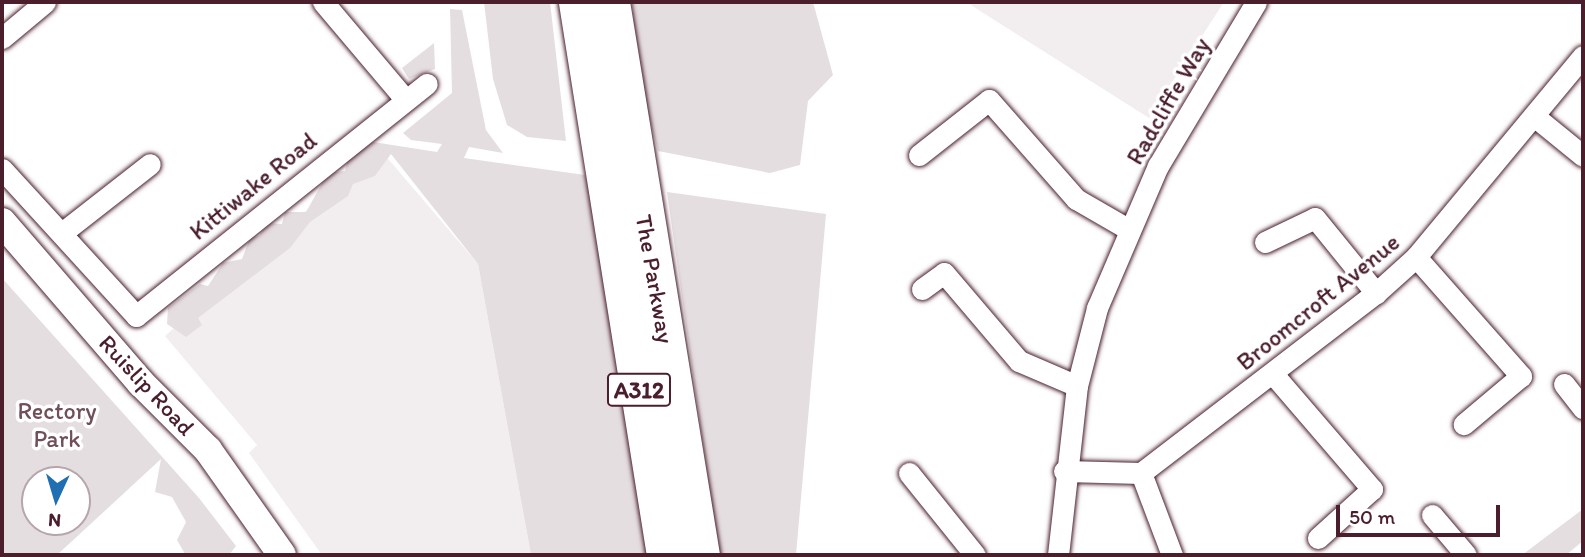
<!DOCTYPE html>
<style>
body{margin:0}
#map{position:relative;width:1585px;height:557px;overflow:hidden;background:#fff;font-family:Itim,sans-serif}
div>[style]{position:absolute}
.built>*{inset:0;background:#f2eeef}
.green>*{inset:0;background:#e5dee0}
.roads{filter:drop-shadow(0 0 2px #4a1f2b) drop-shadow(0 0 2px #4a1f2b)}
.street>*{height:21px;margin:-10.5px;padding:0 10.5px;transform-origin:10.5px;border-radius:10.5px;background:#fff}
.secondary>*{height:28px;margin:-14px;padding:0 14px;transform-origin:14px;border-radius:14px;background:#fff}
.highway>*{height:37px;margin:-18.5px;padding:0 18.5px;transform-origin:18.5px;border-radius:18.5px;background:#fff}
span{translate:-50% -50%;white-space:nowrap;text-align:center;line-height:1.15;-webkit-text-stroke:7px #fff;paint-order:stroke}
.shield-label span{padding:2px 5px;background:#fff;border:2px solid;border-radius:5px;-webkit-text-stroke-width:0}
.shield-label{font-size:23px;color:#4a1f2b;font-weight:700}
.street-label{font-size:24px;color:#4a1f2b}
.park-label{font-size:24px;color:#714f58}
.frame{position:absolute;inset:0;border:4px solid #4a1f2b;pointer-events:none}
.north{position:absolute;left:21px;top:466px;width:70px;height:70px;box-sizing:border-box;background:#fff;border:2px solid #b7a5aa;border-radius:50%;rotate:184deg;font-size:19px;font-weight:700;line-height:28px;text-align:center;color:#4a1f2b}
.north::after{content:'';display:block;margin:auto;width:24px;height:32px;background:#1f6fb2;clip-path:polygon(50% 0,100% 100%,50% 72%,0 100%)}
.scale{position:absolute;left:1336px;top:505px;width:164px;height:32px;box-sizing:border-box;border:4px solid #4a1f2b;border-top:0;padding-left:9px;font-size:21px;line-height:24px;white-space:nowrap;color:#4a1f2b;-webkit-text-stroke:5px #fff;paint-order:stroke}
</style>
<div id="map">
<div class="built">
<i style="clip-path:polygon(966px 2px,1224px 2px,1149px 118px)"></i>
<i style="clip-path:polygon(378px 147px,478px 264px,531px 555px,322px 555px,249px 453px,257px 445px,165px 336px)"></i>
</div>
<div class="green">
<i style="clip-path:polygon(484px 2px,550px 2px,566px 141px,527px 137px,507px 125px,493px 79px)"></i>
<i style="clip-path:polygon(632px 2px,813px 2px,833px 75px,808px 101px,800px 165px,770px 173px,658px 151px,639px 78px)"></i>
<i style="clip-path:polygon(450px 9px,462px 10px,486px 130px,503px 153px,469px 147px,464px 158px,585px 175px,601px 229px,657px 555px,531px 555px,478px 264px,391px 154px,375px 176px,353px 184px,348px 196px,310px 222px,290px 248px,198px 318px,202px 325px,186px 337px,167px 324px,168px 308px,200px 284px,208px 286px,223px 263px,242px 259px,250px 238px,259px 236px,267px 223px,282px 224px,285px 212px,306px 212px,328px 173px,345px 171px,348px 159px,373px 142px,437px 152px,442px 144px,411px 140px,403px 133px,452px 93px)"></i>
<i style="clip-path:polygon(434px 43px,435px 69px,409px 79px,402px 68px)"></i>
<i style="clip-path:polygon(667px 192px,826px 214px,796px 555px,719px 555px)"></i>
<i style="clip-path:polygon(evenodd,2px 278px,199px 498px,236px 546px,229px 555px,185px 554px,177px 540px,186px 522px,172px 497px,155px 492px,161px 459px,57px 555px,2px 555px,2px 278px,35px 480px,77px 480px,77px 522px,35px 522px,35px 480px)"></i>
<i style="clip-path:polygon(1583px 509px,1583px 541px,1566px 555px,1522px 555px)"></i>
</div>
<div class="roads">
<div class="street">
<i style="left:323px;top:2px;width:126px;rotate:49.8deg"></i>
<i style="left:2px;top:38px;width:56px;rotate:-39.9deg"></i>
<i style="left:1534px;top:116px;width:63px;rotate:39.2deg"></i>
<i style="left:919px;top:155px;width:89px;rotate:-38.2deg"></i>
<i style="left:989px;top:100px;width:132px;rotate:48.7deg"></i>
<i style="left:1076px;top:199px;width:60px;rotate:30deg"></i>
<i style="left:2px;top:169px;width:199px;rotate:47.6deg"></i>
<i style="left:136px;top:316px;width:372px;rotate:-38.6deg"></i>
<i style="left:63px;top:232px;width:110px;rotate:-38deg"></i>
<i style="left:1265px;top:242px;width:55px;rotate:-25.6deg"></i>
<i style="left:1315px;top:218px;width:97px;rotate:50.9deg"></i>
<i style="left:1416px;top:257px;width:159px;rotate:48.6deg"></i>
<i style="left:1521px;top:376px;width:75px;rotate:139.9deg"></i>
<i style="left:922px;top:289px;width:27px;rotate:-36deg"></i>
<i style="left:944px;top:273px;width:116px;rotate:49.6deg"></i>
<i style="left:1019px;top:361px;width:63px;rotate:23.3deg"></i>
<i style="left:1273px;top:374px;width:152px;rotate:49.3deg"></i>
<i style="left:1372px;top:489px;width:73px;rotate:137.8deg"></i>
<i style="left:1564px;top:384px;width:31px;rotate:52deg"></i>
<i style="left:1064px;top:471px;width:77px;rotate:1.5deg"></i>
<i style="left:1141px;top:473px;width:296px;rotate:-37.5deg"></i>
<i style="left:1376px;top:293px;width:54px;rotate:-42deg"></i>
<i style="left:1416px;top:257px;width:261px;rotate:-50.3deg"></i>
<i style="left:909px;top:473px;width:105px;rotate:51.2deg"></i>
<i style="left:1141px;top:473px;width:88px;rotate:69.3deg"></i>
<i style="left:1432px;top:515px;width:52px;rotate:49.6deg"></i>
<i style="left:1058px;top:555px;width:170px;rotate:-83.6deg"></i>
<i style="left:1077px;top:386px;width:81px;rotate:-75.6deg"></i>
<i style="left:1097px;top:308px;width:155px;rotate:-66.8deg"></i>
<i style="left:1158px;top:166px;width:191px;rotate:-59.1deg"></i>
</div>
<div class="secondary">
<i style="left:2px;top:222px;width:213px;rotate:49.2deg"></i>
<i style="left:141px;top:383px;width:95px;rotate:45deg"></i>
<i style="left:208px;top:450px;width:128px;rotate:54.8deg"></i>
</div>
<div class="highway">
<i style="left:577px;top:2px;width:560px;rotate:80.96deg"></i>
<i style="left:611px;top:2px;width:560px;rotate:80.76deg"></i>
</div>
</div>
<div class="shield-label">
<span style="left:639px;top:390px">A312</span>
</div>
<div class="street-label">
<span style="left:1168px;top:101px;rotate:-60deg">Radcliffe Way</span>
<span style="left:253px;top:186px;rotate:-39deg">Kittiwake Road</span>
<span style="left:655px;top:279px;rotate:80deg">The Parkway</span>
<span style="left:1318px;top:302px;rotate:-39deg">Broomcroft Avenue</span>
<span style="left:147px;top:385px;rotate:47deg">Ruislip Road</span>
</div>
<div class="park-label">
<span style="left:57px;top:425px">Rectory<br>Park</span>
</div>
<div class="frame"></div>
<div class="north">N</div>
<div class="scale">50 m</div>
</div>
